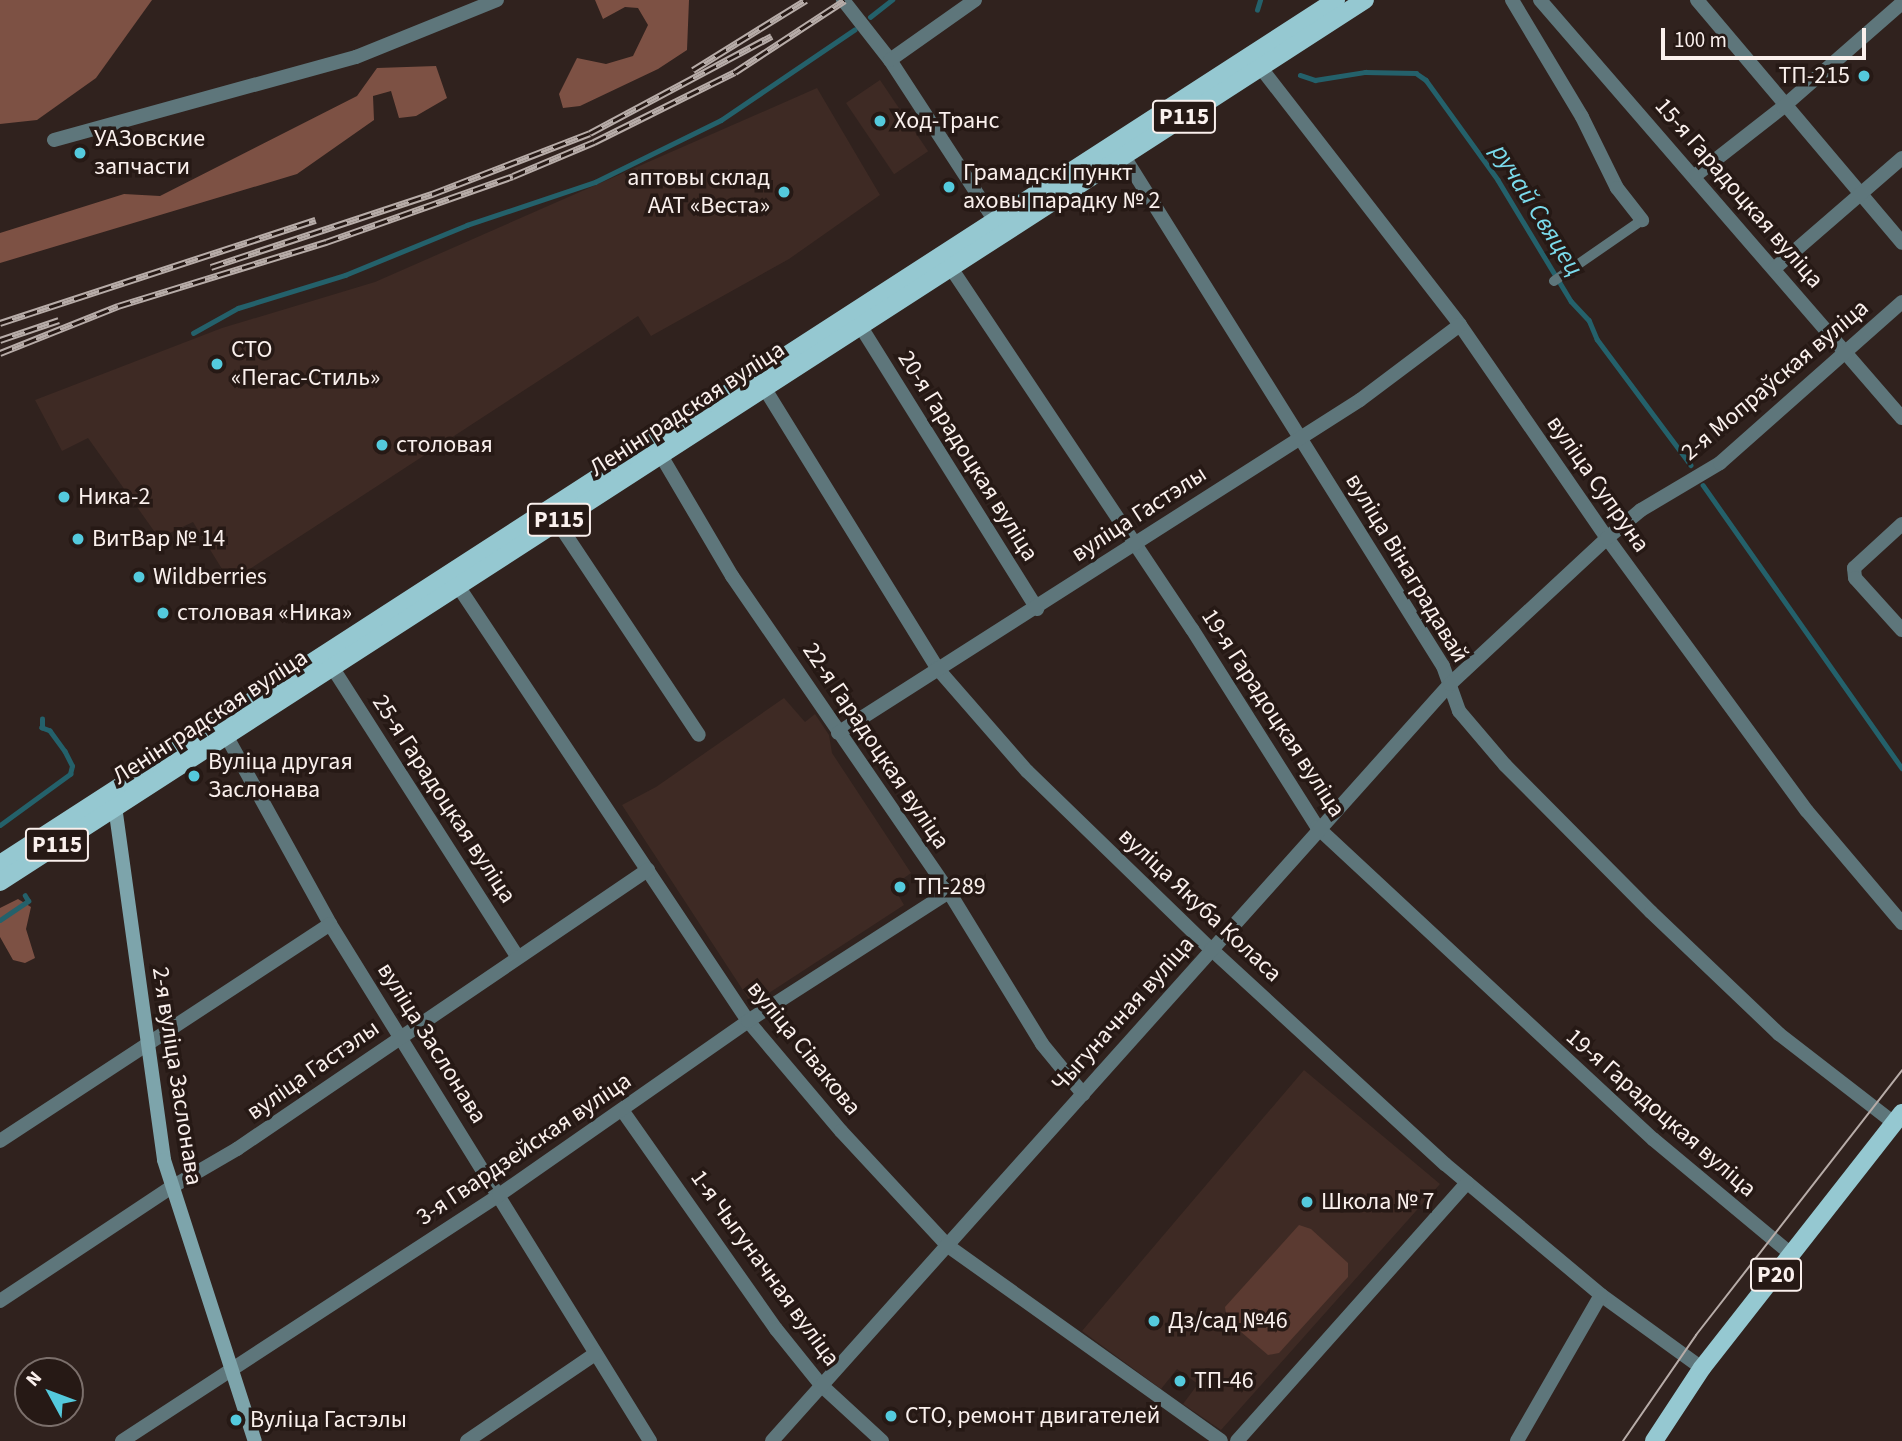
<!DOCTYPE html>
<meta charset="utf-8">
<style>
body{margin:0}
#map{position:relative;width:1902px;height:1441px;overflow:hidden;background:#30221e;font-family:"Source Sans 3",sans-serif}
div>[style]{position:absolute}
.built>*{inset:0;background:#3e2a24;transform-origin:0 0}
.green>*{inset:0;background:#5b3a31}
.forest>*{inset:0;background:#7d5144}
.stream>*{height:4.5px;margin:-2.25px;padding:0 2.25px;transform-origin:2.25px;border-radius:2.25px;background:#24616b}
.pedestrian>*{height:10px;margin:-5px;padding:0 5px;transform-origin:5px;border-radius:5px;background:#5e767b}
.minor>*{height:14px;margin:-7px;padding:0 7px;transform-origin:7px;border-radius:7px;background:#5e767b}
.secondary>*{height:14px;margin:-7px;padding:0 7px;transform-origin:7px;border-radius:7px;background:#7da4ab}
.primary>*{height:18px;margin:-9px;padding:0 9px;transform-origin:9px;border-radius:9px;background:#95c8d1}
.tram>*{height:2px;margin:-1px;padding:0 1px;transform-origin:1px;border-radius:1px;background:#b7aca8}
.rail>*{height:7px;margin-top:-3.5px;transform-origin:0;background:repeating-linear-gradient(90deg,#261915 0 13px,#b7aca8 0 26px);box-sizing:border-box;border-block:2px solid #b7aca8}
.dots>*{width:19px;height:19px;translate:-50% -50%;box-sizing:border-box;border:4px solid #261915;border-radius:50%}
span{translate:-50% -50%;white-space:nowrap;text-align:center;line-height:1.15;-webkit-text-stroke:7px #261915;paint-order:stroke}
.shield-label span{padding:2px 5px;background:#261915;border:2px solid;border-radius:5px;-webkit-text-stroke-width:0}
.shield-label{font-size:23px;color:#faf0ed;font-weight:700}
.poi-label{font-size:24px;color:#faf0ed}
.right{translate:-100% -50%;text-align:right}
.left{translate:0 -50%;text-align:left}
.street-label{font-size:24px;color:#faf0ed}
.water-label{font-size:26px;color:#7bdbec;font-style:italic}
.north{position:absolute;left:14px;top:1357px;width:70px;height:70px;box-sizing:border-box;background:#261915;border:2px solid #7b6f6b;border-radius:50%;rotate:311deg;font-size:19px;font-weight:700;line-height:28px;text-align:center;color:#faf0ed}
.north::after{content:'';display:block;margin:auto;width:24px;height:32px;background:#54cadd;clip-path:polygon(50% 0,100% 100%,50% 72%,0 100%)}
.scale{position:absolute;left:1661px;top:28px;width:205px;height:32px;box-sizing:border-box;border:4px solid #faf0ed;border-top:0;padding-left:9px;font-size:21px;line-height:24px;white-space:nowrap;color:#faf0ed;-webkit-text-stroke:5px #261915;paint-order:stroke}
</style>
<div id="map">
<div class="built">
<i style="left:880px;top:80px;width:86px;height:41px;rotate:56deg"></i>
<i style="clip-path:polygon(817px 88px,880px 195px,789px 259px,651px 336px,638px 316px,230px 582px,193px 522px,159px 538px,88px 438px,62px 451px,35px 400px,222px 328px,375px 282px)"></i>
<i style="clip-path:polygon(784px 698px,805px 722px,815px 714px,829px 735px,832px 753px,911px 873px,893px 886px,904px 905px,752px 1004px,622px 805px,656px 787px)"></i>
<i style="clip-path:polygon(1304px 1070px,1440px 1184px,1221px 1430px,1183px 1404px,1198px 1384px,1177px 1369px,1161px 1389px,1082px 1331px)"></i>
</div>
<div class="green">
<i style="clip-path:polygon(1299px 1225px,1311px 1229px,1348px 1263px,1348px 1277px,1279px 1353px,1268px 1355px,1227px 1320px,1225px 1307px)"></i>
</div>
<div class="forest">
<i style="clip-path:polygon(0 0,152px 0,96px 78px,37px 120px,0 124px)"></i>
<i style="clip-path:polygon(595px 0,689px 0,687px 50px,658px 69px,580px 106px,563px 108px,559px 94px,577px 58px,606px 64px,633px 56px,648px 25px,638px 8px,625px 7px,603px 19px)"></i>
<i style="clip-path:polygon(436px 66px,447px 98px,416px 116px,399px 118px,391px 91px,373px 96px,374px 120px,297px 174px,0 263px,0 233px,124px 194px,160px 196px,357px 96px,377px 68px)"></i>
<i style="clip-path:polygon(18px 899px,31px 907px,26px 929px,35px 958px,25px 963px,13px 960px,0 937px,0 908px)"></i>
</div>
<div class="stream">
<i style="left:1257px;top:10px;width:10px;rotate:-73deg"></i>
<i style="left:870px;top:17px;width:28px;rotate:-38deg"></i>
<i style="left:1300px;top:75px;width:16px;rotate:18deg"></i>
<i style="left:1315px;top:80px;width:51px;rotate:-9.1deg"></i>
<i style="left:1365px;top:72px;width:51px;rotate:1.1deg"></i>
<i style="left:1416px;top:73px;width:12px;rotate:35deg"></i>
<i style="left:1426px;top:80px;width:123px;rotate:54.2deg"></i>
<i style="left:1498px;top:180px;width:141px;rotate:58.9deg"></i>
<i style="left:1571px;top:301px;width:26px;rotate:47deg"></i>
<i style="left:1589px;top:320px;width:21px;rotate:67deg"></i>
<i style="left:1597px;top:339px;width:157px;rotate:53.3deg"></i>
<i style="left:193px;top:333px;width:51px;rotate:-29.1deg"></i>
<i style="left:238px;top:308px;width:112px;rotate:-17.1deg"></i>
<i style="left:345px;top:275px;width:132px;rotate:-22.3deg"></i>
<i style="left:467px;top:225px;width:135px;rotate:-18.6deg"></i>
<i style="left:595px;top:182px;width:140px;rotate:-26.2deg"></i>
<i style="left:721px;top:120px;width:161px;rotate:-34.1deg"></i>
<i style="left:1703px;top:485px;width:346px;rotate:54.9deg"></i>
<i style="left:0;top:825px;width:87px;rotate:-36.1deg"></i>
<i style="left:70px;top:774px;width:8px;rotate:-76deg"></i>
<i style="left:72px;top:766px;width:16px;rotate:-117deg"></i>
<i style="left:65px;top:752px;width:26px;rotate:-126deg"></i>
<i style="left:50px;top:731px;width:9px;rotate:-159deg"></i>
<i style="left:42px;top:728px;width:9px;rotate:-90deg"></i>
<i style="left:0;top:920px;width:34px;rotate:-34deg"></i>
<i style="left:28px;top:901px;width:6px;rotate:-121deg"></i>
</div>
<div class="pedestrian">
<i style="left:1554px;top:281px;width:107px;rotate:-34.7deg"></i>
</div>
<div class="minor">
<i style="left:843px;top:0;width:76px;rotate:51.9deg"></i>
<i style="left:890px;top:60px;width:202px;rotate:56.9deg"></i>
<i style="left:1512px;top:0;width:136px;rotate:59.1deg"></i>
<i style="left:1582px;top:117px;width:79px;rotate:63.8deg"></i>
<i style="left:1617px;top:188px;width:41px;rotate:52deg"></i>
<i style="left:1540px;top:0;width:553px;rotate:49.11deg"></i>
<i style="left:1697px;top:0;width:318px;rotate:49.8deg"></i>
<i style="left:1254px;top:59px;width:336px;rotate:52.2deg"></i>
<i style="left:1460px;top:325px;width:259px;rotate:55.4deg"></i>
<i style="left:1607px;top:538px;width:338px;rotate:53.8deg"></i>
<i style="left:1807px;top:811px;width:147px;rotate:49.7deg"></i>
<i style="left:890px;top:60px;width:104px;rotate:-35.2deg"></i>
<i style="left:54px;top:140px;width:313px;rotate:-15.4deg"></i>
<i style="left:356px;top:57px;width:152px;rotate:-22deg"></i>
<i style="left:1118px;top:147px;width:612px;rotate:57.95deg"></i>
<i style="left:1443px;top:666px;width:48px;rotate:70.4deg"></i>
<i style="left:1459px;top:711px;width:71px;rotate:49.6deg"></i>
<i style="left:1505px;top:765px;width:207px;rotate:45.2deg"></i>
<i style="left:1651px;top:912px;width:177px;rotate:43.6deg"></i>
<i style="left:1779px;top:1034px;width:145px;rotate:37.7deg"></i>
<i style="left:1696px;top:175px;width:110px;rotate:-38deg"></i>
<i style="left:1783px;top:107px;width:158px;rotate:-41.2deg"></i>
<i style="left:945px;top:259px;width:445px;rotate:56.3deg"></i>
<i style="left:1192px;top:629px;width:234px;rotate:57.7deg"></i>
<i style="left:1317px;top:827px;width:459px;rotate:42.9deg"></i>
<i style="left:1653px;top:1139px;width:181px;rotate:39.8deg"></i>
<i style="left:1775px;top:268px;width:168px;rotate:-40.9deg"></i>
<i style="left:856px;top:319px;width:342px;rotate:58deg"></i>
<i style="left:760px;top:381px;width:337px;rotate:58.3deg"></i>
<i style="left:937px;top:668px;width:137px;rotate:48.9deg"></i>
<i style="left:1027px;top:771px;width:256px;rotate:44.1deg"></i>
<i style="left:1211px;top:949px;width:318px;rotate:42.6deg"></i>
<i style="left:1445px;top:1164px;width:204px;rotate:40deg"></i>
<i style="left:1601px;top:1295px;width:125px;rotate:35.9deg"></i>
<i style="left:656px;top:447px;width:150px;rotate:59.5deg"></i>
<i style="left:732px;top:576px;width:383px;rotate:55.5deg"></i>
<i style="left:949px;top:892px;width:178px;rotate:58.5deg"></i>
<i style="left:1042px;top:1044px;width:65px;rotate:50.6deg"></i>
<i style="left:552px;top:514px;width:265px;rotate:56.4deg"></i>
<i style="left:1902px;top:524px;width:65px;rotate:137.5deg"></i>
<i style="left:1854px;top:568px;width:10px;rotate:84deg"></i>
<i style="left:1855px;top:578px;width:70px;rotate:47.9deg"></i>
<i style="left:454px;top:580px;width:530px;rotate:56.31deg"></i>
<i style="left:748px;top:1021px;width:144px;rotate:49.8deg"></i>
<i style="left:841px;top:1131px;width:157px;rotate:47.1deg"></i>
<i style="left:948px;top:1246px;width:335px;rotate:35.5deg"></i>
<i style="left:327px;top:659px;width:353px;rotate:57.4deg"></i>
<i style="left:222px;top:728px;width:224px;rotate:61.1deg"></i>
<i style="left:330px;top:924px;width:608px;rotate:58.24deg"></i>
<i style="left:838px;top:733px;width:619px;rotate:-32.54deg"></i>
<i style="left:1360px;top:400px;width:125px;rotate:-36.9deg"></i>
<i style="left:622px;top:1110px;width:268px;rotate:54.9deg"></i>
<i style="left:776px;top:1329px;width:72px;rotate:51.2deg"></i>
<i style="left:821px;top:1385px;width:83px;rotate:42.6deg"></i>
<i style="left:0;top:1141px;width:395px;rotate:-33.3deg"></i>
<i style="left:0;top:1301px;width:204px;rotate:-33.6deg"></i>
<i style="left:170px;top:1188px;width:78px;rotate:-30.2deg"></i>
<i style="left:237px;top:1149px;width:497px;rotate:-34.2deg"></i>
<i style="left:122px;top:1441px;width:450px;rotate:-33.1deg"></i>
<i style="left:499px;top:1195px;width:304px;rotate:-34.9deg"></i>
<i style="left:748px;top:1021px;width:239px;rotate:-32.7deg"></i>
<i style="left:467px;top:1441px;width:155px;rotate:-34.2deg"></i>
<i style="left:772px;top:1441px;width:1016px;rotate:-48.15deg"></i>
<i style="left:1450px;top:684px;width:214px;rotate:-42.9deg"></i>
<i style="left:1607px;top:538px;width:44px;rotate:-39.5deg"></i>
<i style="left:1641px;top:510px;width:92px;rotate:-30.7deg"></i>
<i style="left:1720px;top:463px;width:243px;rotate:-41.5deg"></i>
<i style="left:1237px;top:1441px;width:346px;rotate:-48.3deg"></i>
<i style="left:1517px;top:1441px;width:168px;rotate:-60.1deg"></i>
</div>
<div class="secondary">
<i style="left:114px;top:799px;width:364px;rotate:82.1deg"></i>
<i style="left:164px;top:1160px;width:295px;rotate:72.1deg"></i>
</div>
<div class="primary">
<i style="left:0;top:864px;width:1591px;rotate:-32.89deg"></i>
<i style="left:0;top:882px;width:1625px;rotate:-32.87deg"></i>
<i style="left:1654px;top:1441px;width:87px;rotate:-56.7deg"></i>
<i style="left:1702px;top:1368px;width:324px;rotate:-51.9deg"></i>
</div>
<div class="tram">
<i style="left:1623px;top:1441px;width:129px;rotate:-55.4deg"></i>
<i style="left:1696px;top:1335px;width:336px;rotate:-52.1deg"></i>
</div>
<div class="rail">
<i style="left:693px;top:70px;width:133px;rotate:-31.8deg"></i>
<i style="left:211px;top:267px;width:233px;rotate:-18.3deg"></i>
<i style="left:432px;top:194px;width:169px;rotate:-21.1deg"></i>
<i style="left:590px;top:133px;width:206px;rotate:-28.1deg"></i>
<i style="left:0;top:323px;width:332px;rotate:-18.1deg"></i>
<i style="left:0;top:340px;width:62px;rotate:-18.7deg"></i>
<i style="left:0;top:353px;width:127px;rotate:-21.7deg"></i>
<i style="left:118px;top:306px;width:218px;rotate:-17.1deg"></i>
<i style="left:326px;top:242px;width:198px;rotate:-19.4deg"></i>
<i style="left:513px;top:176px;width:88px;rotate:-22.8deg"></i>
<i style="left:594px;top:142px;width:157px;rotate:-26.4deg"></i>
<i style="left:735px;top:72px;width:131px;rotate:-33.2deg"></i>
</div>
<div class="dots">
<i style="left:1864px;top:76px;background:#54cadd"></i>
<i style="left:880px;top:121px;background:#54cadd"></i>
<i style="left:80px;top:153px;background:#54cadd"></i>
<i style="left:949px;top:187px;background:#54cadd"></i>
<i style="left:784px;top:192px;background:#54cadd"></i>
<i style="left:217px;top:364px;background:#54cadd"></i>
<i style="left:382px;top:445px;background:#54cadd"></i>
<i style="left:64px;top:497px;background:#54cadd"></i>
<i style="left:78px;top:539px;background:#54cadd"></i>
<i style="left:139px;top:577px;background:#54cadd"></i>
<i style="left:163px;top:613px;background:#54cadd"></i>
<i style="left:194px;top:776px;background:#54cadd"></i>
<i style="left:900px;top:887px;background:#54cadd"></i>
<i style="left:1307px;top:1202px;background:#54cadd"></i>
<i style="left:1154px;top:1321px;background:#54cadd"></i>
<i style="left:1180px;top:1381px;background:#54cadd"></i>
<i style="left:891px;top:1416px;background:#54cadd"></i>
<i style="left:236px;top:1420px;background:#54cadd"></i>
</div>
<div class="shield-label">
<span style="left:1184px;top:117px">Р115</span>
<span style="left:559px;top:520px">Р115</span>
<span style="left:57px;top:845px">Р115</span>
<span style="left:1776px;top:1275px">Р20</span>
</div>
<div class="poi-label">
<span class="right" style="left:1850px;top:76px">ТП-215</span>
<span class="left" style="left:894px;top:121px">Ход-Транс</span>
<span class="left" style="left:94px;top:153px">УАЗовские<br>запчасти</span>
<span class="left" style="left:963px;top:187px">Грамадскі пункт<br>аховы парадку № 2</span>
<span class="right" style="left:770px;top:192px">аптовы склад<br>ААТ «Веста»</span>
<span class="left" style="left:231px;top:364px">СТО<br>«Пегас-Стиль»</span>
<span class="left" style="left:396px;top:445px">столовая</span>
<span class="left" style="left:78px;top:497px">Ника-2</span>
<span class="left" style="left:92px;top:539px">ВитВар № 14</span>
<span class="left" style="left:153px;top:577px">Wildberries</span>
<span class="left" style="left:177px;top:613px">столовая «Ника»</span>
<span class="left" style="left:208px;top:776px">Вуліца другая<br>Заслонава</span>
<span class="left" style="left:914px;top:887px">ТП-289</span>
<span class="left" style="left:1321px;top:1202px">Школа № 7</span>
<span class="left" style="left:1168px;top:1321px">Дз/сад №46</span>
<span class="left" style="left:1194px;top:1381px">ТП-46</span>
<span class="left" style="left:905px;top:1416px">СТО, ремонт двигателей</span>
<span class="left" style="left:250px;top:1420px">Вуліца Гастэлы</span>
</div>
<div class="street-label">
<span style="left:1739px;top:193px;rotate:49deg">15-я Гарадоцкая вуліца</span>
<span style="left:1775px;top:380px;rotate:-40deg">2-я Мопраўская вуліца</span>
<span style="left:687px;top:409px;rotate:-33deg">Ленінградская вуліца</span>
<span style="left:968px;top:456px;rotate:58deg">20-я Гарадоцкая вуліца</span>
<span style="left:1598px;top:484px;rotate:55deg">вуліца Супруна</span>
<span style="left:1139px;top:514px;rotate:-33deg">вуліца Гастэлы</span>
<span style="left:1407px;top:568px;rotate:59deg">вуліца Вінаградавай</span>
<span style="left:1273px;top:713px;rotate:57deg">19-я Гарадоцкая вуліца</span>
<span style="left:210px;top:717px;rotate:-33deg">Ленінградская вуліца</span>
<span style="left:876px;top:746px;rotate:56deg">22-я Гарадоцкая вуліца</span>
<span style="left:444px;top:799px;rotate:57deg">25-я Гарадоцкая вуліца</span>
<span style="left:1200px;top:905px;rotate:43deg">вуліца Якуба Коласа</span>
<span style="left:1123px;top:1014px;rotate:-48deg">Чыгуначная вуліца</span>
<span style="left:432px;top:1043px;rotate:58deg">вуліца Заслонава</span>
<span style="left:804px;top:1048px;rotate:51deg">вуліца Сівакова</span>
<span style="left:313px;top:1070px;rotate:-35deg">вуліца Гастэлы</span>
<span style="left:177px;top:1076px;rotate:81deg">2-я вуліца Заслонава</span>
<span style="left:1661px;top:1113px;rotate:41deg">19-я Гарадоцкая вуліца</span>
<span style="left:524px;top:1149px;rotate:-34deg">3-я Гвардзейская вуліца</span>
<span style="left:765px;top:1268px;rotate:54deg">1-я Чыгуначная вуліца</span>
</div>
<div class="water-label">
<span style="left:1537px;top:210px;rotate:58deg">ручай Свяцец</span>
</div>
<div class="north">N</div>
<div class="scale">100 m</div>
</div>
